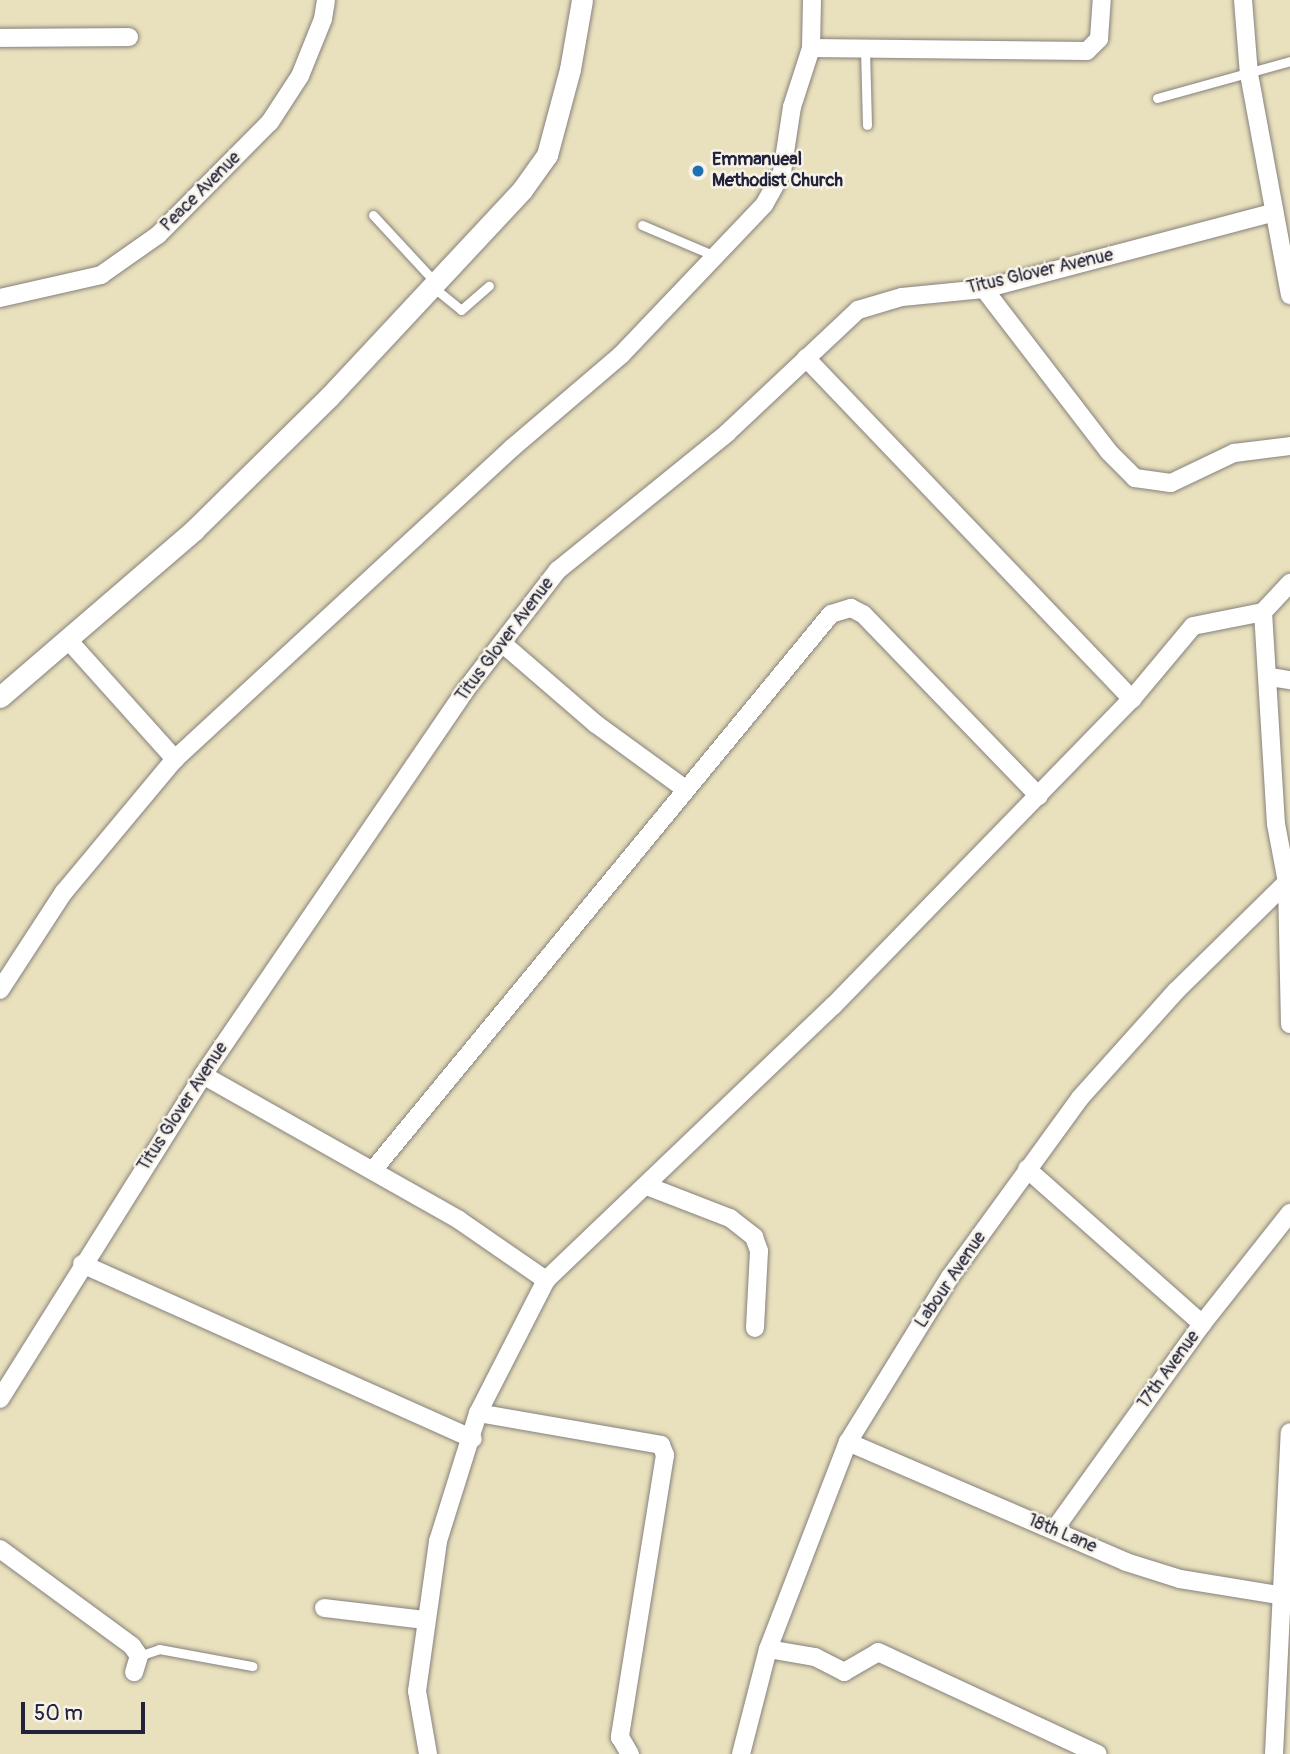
<!DOCTYPE html>
<style>
body{margin:0}
#map{position:relative;width:1290px;height:1754px;overflow:hidden;background:#e9e0bd;font-family:Pangolin,sans-serif}
div>[style]{position:absolute}
.roads{filter:drop-shadow(0 0 2px #86817c) drop-shadow(0 0 2px #86817c)}
.service>*{height:9px;margin:-4.5px;padding:0 4.5px;transform-origin:4.5px;border-radius:4.5px;background:#fff}
.minor>*{height:18px;margin:-9px;padding:0 9px;transform-origin:9px;border-radius:9px;background:#fff}
.tertiary>*{height:21px;margin:-10.5px;padding:0 10.5px;transform-origin:10.5px;border-radius:10.5px;background:#fff}
.dots>*{width:19px;height:19px;translate:-50% -50%;box-sizing:border-box;border:4px solid #f7f3e8;border-radius:50%}
span{translate:-50% -50%;white-space:nowrap;text-align:center;line-height:1.15;-webkit-text-stroke:5px #f7f3e8;paint-order:stroke}
.poi-label{font-size:18px;color:#22223b;font-weight:700}
.left{translate:0 -50%;text-align:left}
.street-label{font-size:18px;color:#22223b}
.scale{position:absolute;left:21px;top:1702px;width:124px;height:32px;box-sizing:border-box;border:4px solid #22223b;border-top:0;padding-left:9px;font-size:21px;line-height:24px;white-space:nowrap;color:#22223b;-webkit-text-stroke:5px #f7f3e8;paint-order:stroke}
</style>
<div id="map">
<div class="roads">
<div class="service">
<i style="left:865px;top:49px;width:76px;rotate:88.5deg"></i>
<i style="left:1157px;top:98px;width:138px;rotate:-15.5deg"></i>
<i style="left:373px;top:215px;width:93px;rotate:47.2deg"></i>
<i style="left:642px;top:225px;width:79px;rotate:23deg"></i>
<i style="left:433px;top:287px;width:36px;rotate:39deg"></i>
<i style="left:461px;top:310px;width:37px;rotate:-41deg"></i>
<i style="left:139px;top:1656px;width:21px;rotate:-19deg"></i>
<i style="left:159px;top:1649px;width:95px;rotate:10.4deg"></i>
</div>
<div class="minor">
<i style="left:1243px;top:0;width:74px;rotate:85.4deg"></i>
<i style="left:1249px;top:74px;width:225px;rotate:79.5deg"></i>
<i style="left:0;top:38px;width:129px;rotate:-0.4deg"></i>
<i style="left:811px;top:48px;width:276px;rotate:0.6deg"></i>
<i style="left:1087px;top:51px;width:17px;rotate:-45deg"></i>
<i style="left:1099px;top:39px;width:39px;rotate:-86deg"></i>
<i style="left:984px;top:289px;width:205px;rotate:52.5deg"></i>
<i style="left:1109px;top:452px;width:37px;rotate:45deg"></i>
<i style="left:1135px;top:478px;width:36px;rotate:8deg"></i>
<i style="left:1171px;top:483px;width:70px;rotate:-25.5deg"></i>
<i style="left:1234px;top:453px;width:56px;rotate:-7.1deg"></i>
<i style="left:0;top:298px;width:104px;rotate:-12.8deg"></i>
<i style="left:101px;top:275px;width:70px;rotate:-35.1deg"></i>
<i style="left:158px;top:235px;width:159px;rotate:-45.3deg"></i>
<i style="left:270px;top:122px;width:55px;rotate:-56.9deg"></i>
<i style="left:300px;top:76px;width:61px;rotate:-68deg"></i>
<i style="left:323px;top:19px;width:19px;rotate:-81deg"></i>
<i style="left:806px;top:358px;width:472px;rotate:46.3deg"></i>
<i style="left:1263px;top:612px;width:212px;rotate:86.5deg"></i>
<i style="left:1276px;top:824px;width:59px;rotate:79.3deg"></i>
<i style="left:1287px;top:882px;width:142px;rotate:88.8deg"></i>
<i style="left:69px;top:641px;width:159px;rotate:48.1deg"></i>
<i style="left:502px;top:643px;width:124px;rotate:40.8deg"></i>
<i style="left:596px;top:724px;width:110px;rotate:36.1deg"></i>
<i style="left:1270px;top:677px;width:20px;rotate:9deg"></i>
<i style="left:0;top:990px;width:117px;rotate:-56.9deg"></i>
<i style="left:64px;top:892px;width:173px;rotate:-50.2deg"></i>
<i style="left:175px;top:759px;width:459px;rotate:-42.7deg"></i>
<i style="left:512px;top:448px;width:143px;rotate:-40.5deg"></i>
<i style="left:621px;top:355px;width:207px;rotate:-46.4deg"></i>
<i style="left:764px;top:205px;width:38px;rotate:-61deg"></i>
<i style="left:782px;top:172px;width:66px;rotate:-81.3deg"></i>
<i style="left:792px;top:107px;width:62px;rotate:-72.1deg"></i>
<i style="left:811px;top:48px;width:48px;rotate:-88.8deg"></i>
<i style="left:203px;top:1075px;width:294px;rotate:29.5deg"></i>
<i style="left:459px;top:1220px;width:106px;rotate:34.6deg"></i>
<i style="left:374px;top:1169px;width:719px;rotate:-50.53deg"></i>
<i style="left:831px;top:614px;width:21px;rotate:-17deg"></i>
<i style="left:851px;top:608px;width:13px;rotate:27deg"></i>
<i style="left:863px;top:614px;width:253px;rotate:46deg"></i>
<i style="left:1027px;top:1169px;width:234px;rotate:41.5deg"></i>
<i style="left:647px;top:1186px;width:89px;rotate:21.1deg"></i>
<i style="left:730px;top:1218px;width:31px;rotate:38deg"></i>
<i style="left:754px;top:1237px;width:15px;rotate:70deg"></i>
<i style="left:759px;top:1251px;width:77px;rotate:93deg"></i>
<i style="left:82px;top:1264px;width:428px;rotate:24.1deg"></i>
<i style="left:0;top:1399px;width:382px;rotate:-57.9deg"></i>
<i style="left:203px;top:1075px;width:463px;rotate:-55.7deg"></i>
<i style="left:464px;top:692px;width:154px;rotate:-52.4deg"></i>
<i style="left:558px;top:570px;width:218px;rotate:-39deg"></i>
<i style="left:727px;top:433px;width:180px;rotate:-43.2deg"></i>
<i style="left:858px;top:310px;width:46px;rotate:-16.5deg"></i>
<i style="left:902px;top:297px;width:82px;rotate:-5.6deg"></i>
<i style="left:984px;top:289px;width:298px;rotate:-14.8deg"></i>
<i style="left:478px;top:1413px;width:186px;rotate:9.9deg"></i>
<i style="left:661px;top:1445px;width:11px;rotate:68deg"></i>
<i style="left:665px;top:1455px;width:286px;rotate:99.1deg"></i>
<i style="left:620px;top:1737px;width:20px;rotate:60deg"></i>
<i style="left:848px;top:1442px;width:303px;rotate:23.3deg"></i>
<i style="left:1126px;top:1562px;width:57px;rotate:17.5deg"></i>
<i style="left:1180px;top:1579px;width:111px;rotate:9.3deg"></i>
<i style="left:1054px;top:1530px;width:254px;rotate:-54.3deg"></i>
<i style="left:1202px;top:1324px;width:142px;rotate:-51.6deg"></i>
<i style="left:0;top:1549px;width:164px;rotate:36.3deg"></i>
<i style="left:132px;top:1646px;width:12px;rotate:55deg"></i>
<i style="left:139px;top:1656px;width:17px;rotate:107deg"></i>
<i style="left:324px;top:1608px;width:101px;rotate:6.8deg"></i>
<i style="left:768px;top:1649px;width:48px;rotate:9.7deg"></i>
<i style="left:815px;top:1657px;width:33px;rotate:27deg"></i>
<i style="left:844px;top:1672px;width:39px;rotate:-30deg"></i>
<i style="left:878px;top:1652px;width:242px;rotate:24.9deg"></i>
<i style="left:428px;top:1754px;width:64px;rotate:-99.9deg"></i>
<i style="left:417px;top:1691px;width:151px;rotate:-82deg"></i>
<i style="left:438px;top:1541px;width:134px;rotate:-72.6deg"></i>
<i style="left:478px;top:1413px;width:149px;rotate:-62.9deg"></i>
<i style="left:546px;top:1280px;width:397px;rotate:-43.7deg"></i>
<i style="left:833px;top:1006px;width:429px;rotate:-45.8deg"></i>
<i style="left:1132px;top:699px;width:95px;rotate:-50.1deg"></i>
<i style="left:1193px;top:626px;width:71px;rotate:-11.3deg"></i>
<i style="left:1263px;top:612px;width:40px;rotate:-47deg"></i>
<i style="left:741px;top:1754px;width:108px;rotate:-75.6deg"></i>
<i style="left:768px;top:1649px;width:222px;rotate:-68.9deg"></i>
<i style="left:848px;top:1442px;width:194px;rotate:-58.3deg"></i>
<i style="left:950px;top:1277px;width:221px;rotate:-54deg"></i>
<i style="left:1080px;top:1098px;width:144px;rotate:-48.1deg"></i>
<i style="left:1176px;top:991px;width:156px;rotate:-44.5deg"></i>
<i style="left:1274px;top:1754px;width:322px;rotate:-87.2deg"></i>
</div>
<div class="tertiary">
<i style="left:0;top:697px;width:256px;rotate:-40.7deg"></i>
<i style="left:194px;top:530px;width:190px;rotate:-44.6deg"></i>
<i style="left:329px;top:397px;width:283px;rotate:-47deg"></i>
<i style="left:522px;top:190px;width:43px;rotate:-54.5deg"></i>
<i style="left:547px;top:155px;width:89px;rotate:-75deg"></i>
<i style="left:570px;top:69px;width:70px;rotate:-80.1deg"></i>
</div>
</div>
<div class="dots">
<i style="left:698px;top:171px;background:#1f6fb2"></i>
</div>
<div class="poi-label">
<span class="left" style="left:712px;top:171px">Emmanueal<br>Methodist Church</span>
</div>
<div class="street-label">
<span style="left:201px;top:192px;rotate:-45deg">Peace Avenue</span>
<span style="left:1040px;top:272px;rotate:-13deg">Titus Glover Avenue</span>
<span style="left:505px;top:640px;rotate:-53deg">Titus Glover Avenue</span>
<span style="left:183px;top:1107px;rotate:-57deg">Titus Glover Avenue</span>
<span style="left:951px;top:1280px;rotate:-56deg">Labour Avenue</span>
<span style="left:1169px;top:1370px;rotate:-54deg">17th Avenue</span>
<span style="left:1062px;top:1534px;rotate:23deg">18th Lane</span>
</div>
<div class="scale">50 m</div>
</div>
